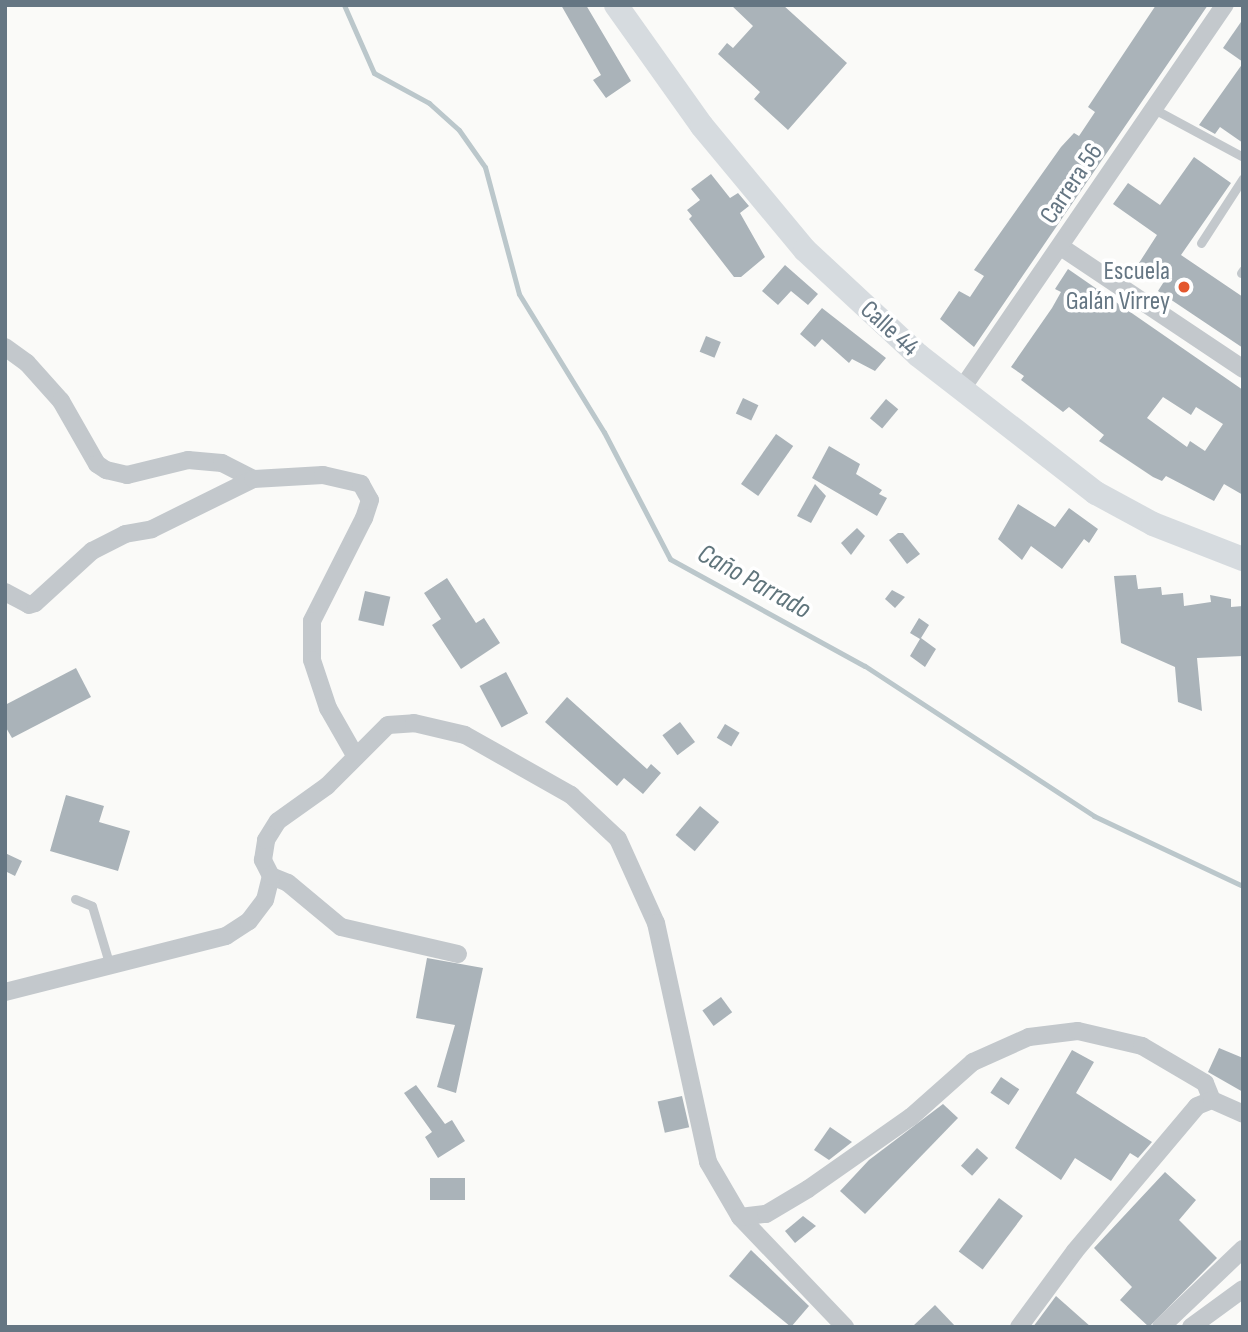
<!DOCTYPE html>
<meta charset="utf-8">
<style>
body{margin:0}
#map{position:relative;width:1248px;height:1332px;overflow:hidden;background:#fafaf8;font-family:"Sofia Sans Condensed",sans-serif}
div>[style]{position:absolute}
.stream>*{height:5px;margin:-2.5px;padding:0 2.5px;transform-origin:2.5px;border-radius:2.5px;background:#bbc7cb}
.building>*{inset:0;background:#aab3b9;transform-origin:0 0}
.service>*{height:9px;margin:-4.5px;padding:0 4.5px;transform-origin:4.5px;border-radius:4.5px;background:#c3c8cc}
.minor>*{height:18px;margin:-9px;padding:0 9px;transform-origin:9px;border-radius:9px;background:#c3c8cc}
.secondary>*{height:24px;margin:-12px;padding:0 12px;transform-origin:12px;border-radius:12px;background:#d6dbdf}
.dots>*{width:19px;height:19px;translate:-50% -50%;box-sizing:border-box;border:4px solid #fff;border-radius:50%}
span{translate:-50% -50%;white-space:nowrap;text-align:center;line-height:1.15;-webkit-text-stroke:7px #fff;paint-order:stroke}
.street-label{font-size:26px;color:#657683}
.poi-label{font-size:26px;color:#657683}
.right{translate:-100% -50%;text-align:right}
.water-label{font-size:28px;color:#60757c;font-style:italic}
.frame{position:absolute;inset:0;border:7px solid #657683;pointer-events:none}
</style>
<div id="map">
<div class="stream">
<i style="left:344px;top:5px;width:74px;rotate:66.2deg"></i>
<i style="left:374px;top:73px;width:63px;rotate:28.6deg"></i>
<i style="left:429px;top:103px;width:40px;rotate:42deg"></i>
<i style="left:459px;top:130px;width:45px;rotate:54.9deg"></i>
<i style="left:485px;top:167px;width:131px;rotate:75deg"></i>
<i style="left:519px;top:294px;width:162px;rotate:58.4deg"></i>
<i style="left:604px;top:432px;width:143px;rotate:62.5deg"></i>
<i style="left:670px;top:559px;width:222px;rotate:28.8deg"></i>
<i style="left:865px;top:666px;width:274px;rotate:33.2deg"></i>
<i style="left:1094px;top:816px;width:165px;rotate:25.2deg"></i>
</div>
<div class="building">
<i style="clip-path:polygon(561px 5px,586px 5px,631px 81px,606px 98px,593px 80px,601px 75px)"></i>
<i style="clip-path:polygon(731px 5px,783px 5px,847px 63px,788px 130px,754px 99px,760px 92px,718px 54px,727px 43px,733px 48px,753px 26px)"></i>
<i style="clip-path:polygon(1156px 5px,1208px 5px,974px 347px,940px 319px,959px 291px,970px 297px,984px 276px,974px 270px,1061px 147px,1074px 133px,1079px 136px,1095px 112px,1088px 107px)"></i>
<i style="clip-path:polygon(1243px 19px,1243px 62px,1223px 48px)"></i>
<i style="clip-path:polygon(1243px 63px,1243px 143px,1220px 127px,1215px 134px,1199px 125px)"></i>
<i style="clip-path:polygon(1194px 157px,1231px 183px,1181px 255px,1243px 297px,1243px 348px,1158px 291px,1165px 280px,1139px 263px,1157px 235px,1113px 204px,1128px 183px,1160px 205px)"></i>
<i style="clip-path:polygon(711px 174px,730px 198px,738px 193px,749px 206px,740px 213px,765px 257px,741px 277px,734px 277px,689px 219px,692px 216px,687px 210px,700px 200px,691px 189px)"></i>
<i style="clip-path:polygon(785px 265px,818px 294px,808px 305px,791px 291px,778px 305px,762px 291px)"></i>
<i style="clip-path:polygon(evenodd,1068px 269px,1243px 390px,1243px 495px,1224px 484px,1214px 501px,1166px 476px,1162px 481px,1153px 477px,1099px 441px,1104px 435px,1069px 407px,1063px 412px,1021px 380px,1024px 376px,1011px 367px,1052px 308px,1061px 292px,1055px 289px,1068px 269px,1163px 397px,1191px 415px,1196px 407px,1223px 424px,1205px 451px,1190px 441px,1187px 447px,1147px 418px,1163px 397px)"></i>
<i style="clip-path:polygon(822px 308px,886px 358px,875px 371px,852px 359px,849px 363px,822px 339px,815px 347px,800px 334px)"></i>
<i style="left:706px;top:336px;width:16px;height:17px;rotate:22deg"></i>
<i style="left:743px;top:398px;width:17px;height:17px;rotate:25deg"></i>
<i style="left:886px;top:399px;width:16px;height:25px;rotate:40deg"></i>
<i style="left:776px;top:434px;width:21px;height:61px;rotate:35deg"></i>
<i style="clip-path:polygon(829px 446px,860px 464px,856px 474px,882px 490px,879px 494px,887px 498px,877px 516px,812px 478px)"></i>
<i style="clip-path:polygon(815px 484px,826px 496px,811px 523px,797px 516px)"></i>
<i style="clip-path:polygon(1018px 504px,1055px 527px,1069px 508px,1098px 529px,1089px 543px,1084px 539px,1062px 569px,1031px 546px,1022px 560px,998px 539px)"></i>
<i style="clip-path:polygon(857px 528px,865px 536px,851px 555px,841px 543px)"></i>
<i style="clip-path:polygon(898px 533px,903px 533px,920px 554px,907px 564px,889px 540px)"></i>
<i style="clip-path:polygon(1136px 575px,1138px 589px,1161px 587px,1162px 595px,1183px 593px,1184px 606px,1211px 602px,1210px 595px,1231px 599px,1231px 607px,1243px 606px,1243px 656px,1197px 658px,1202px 711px,1178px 702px,1175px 667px,1121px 643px,1114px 576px)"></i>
<i style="clip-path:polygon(447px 578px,476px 623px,484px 618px,500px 643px,461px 669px,432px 625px,441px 619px,424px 593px)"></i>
<i style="clip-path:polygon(892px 590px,905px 597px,895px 608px,885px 599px)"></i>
<i style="left:365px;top:591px;width:26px;height:30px;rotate:13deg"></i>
<i style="clip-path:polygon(919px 618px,929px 625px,921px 638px,936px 649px,925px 667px,910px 656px,920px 639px,910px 633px)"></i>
<i style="clip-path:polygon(76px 668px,91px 697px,12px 738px,5px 726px,5px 705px)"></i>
<i style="left:506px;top:672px;width:47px;height:30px;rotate:62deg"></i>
<i style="clip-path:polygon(567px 697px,647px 769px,651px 764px,661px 773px,643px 794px,624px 778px,617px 786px,545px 722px)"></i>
<i style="left:680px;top:722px;width:25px;height:22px;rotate:53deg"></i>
<i style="left:725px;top:724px;width:17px;height:16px;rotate:31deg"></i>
<i style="clip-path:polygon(66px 795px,104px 806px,99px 822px,130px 831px,118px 871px,50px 851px)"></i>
<i style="left:700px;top:806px;width:25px;height:38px;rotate:40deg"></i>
<i style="clip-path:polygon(5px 853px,22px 861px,15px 876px,5px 871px)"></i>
<i style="clip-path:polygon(427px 958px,483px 968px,456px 1093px,437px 1087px,455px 1025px,416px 1018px)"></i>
<i style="left:721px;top:997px;width:19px;height:23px;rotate:54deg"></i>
<i style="clip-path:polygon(1219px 1048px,1243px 1058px,1243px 1092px,1208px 1072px)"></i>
<i style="clip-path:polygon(1072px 1050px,1094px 1062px,1076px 1093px,1152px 1142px,1138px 1158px,1130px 1153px,1111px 1181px,1075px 1158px,1061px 1180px,1015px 1148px)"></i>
<i style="left:1001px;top:1077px;width:22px;height:19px;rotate:34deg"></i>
<i style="clip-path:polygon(416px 1085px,445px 1124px,452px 1120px,465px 1141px,438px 1158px,425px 1137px,432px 1132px,404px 1093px)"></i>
<i style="left:682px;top:1096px;width:32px;height:25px;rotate:77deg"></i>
<i style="clip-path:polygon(943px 1104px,958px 1118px,865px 1214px,840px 1191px,869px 1160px)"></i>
<i style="clip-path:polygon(830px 1127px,852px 1142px,829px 1160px,814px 1150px)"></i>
<i style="left:977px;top:1148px;width:15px;height:24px;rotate:42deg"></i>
<i style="clip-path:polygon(1165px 1172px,1196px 1200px,1179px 1220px,1217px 1258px,1149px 1327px,1120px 1300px,1132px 1287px,1094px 1248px)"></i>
<i style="left:465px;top:1178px;width:22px;height:35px;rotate:90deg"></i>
<i style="left:999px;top:1198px;width:30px;height:67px;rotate:37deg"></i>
<i style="clip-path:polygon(803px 1216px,816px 1226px,795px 1243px,785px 1231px)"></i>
<i style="clip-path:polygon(751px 1250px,809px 1306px,791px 1327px,729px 1276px)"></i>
<i style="clip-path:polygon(1056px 1296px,1091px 1327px,1033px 1327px)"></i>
<i style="clip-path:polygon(935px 1305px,956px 1327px,912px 1327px)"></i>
</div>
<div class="service">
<i style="left:1154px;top:109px;width:101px;rotate:28.3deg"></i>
<i style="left:1201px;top:243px;width:77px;rotate:-57.1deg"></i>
<i style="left:1241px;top:273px;width:4px;rotate:-56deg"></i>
<i style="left:75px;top:899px;width:18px;rotate:22deg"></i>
<i style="left:92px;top:906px;width:63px;rotate:73.3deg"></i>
</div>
<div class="minor">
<i style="left:1061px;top:247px;width:219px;rotate:33.8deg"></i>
<i style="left:5px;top:347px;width:27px;rotate:36deg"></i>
<i style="left:27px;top:363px;width:51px;rotate:48.2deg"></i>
<i style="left:61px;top:401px;width:73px;rotate:60.3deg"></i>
<i style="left:97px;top:464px;width:11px;rotate:34deg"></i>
<i style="left:106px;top:470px;width:22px;rotate:13deg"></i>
<i style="left:127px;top:475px;width:63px;rotate:-13.8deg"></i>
<i style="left:188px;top:460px;width:34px;rotate:5deg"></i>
<i style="left:222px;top:463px;width:35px;rotate:27deg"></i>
<i style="left:961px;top:390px;width:467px;rotate:-55.6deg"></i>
<i style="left:5px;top:592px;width:27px;rotate:28deg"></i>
<i style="left:29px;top:605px;width:6px;rotate:-18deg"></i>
<i style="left:35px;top:603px;width:77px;rotate:-42.4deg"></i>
<i style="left:92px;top:551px;width:37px;rotate:-27deg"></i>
<i style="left:125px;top:534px;width:27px;rotate:-10deg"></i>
<i style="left:152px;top:529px;width:113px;rotate:-26.3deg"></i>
<i style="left:253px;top:479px;width:70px;rotate:-3.3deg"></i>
<i style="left:323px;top:475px;width:39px;rotate:13deg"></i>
<i style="left:361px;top:484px;width:18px;rotate:61deg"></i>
<i style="left:370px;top:500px;width:19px;rotate:108deg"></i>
<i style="left:364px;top:518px;width:115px;rotate:116.8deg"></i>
<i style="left:312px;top:621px;width:39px;rotate:90deg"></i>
<i style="left:312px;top:660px;width:51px;rotate:71.6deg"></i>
<i style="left:328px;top:708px;width:56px;rotate:60.3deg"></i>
<i style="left:271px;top:876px;width:18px;rotate:22deg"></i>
<i style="left:288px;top:883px;width:69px;rotate:39.7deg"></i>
<i style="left:341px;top:927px;width:120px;rotate:13deg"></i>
<i style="left:5px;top:992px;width:228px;rotate:-14.2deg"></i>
<i style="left:226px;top:936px;width:27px;rotate:-33deg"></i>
<i style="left:249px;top:921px;width:26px;rotate:-53deg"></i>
<i style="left:265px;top:900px;width:25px;rotate:-76deg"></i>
<i style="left:271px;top:876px;width:18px;rotate:-117deg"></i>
<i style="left:263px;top:860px;width:20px;rotate:-81deg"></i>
<i style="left:266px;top:840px;width:22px;rotate:-58deg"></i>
<i style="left:278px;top:821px;width:60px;rotate:-35.5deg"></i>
<i style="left:327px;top:786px;width:86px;rotate:-45deg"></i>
<i style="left:388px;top:725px;width:26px;rotate:-4deg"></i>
<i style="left:414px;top:723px;width:52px;rotate:13.2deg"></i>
<i style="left:465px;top:735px;width:122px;rotate:29.5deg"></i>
<i style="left:571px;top:795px;width:64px;rotate:43.1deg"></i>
<i style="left:618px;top:839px;width:92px;rotate:65.7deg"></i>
<i style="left:656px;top:923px;width:245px;rotate:77.7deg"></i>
<i style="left:708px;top:1162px;width:64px;rotate:59.8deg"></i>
<i style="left:740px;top:1217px;width:152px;rotate:46.3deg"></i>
<i style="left:740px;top:1217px;width:26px;rotate:-7deg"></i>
<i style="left:766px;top:1214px;width:49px;rotate:-30.8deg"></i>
<i style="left:808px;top:1189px;width:126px;rotate:-35deg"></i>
<i style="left:911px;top:1117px;width:83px;rotate:-41.6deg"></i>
<i style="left:973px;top:1062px;width:61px;rotate:-24.1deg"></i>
<i style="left:1029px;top:1037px;width:49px;rotate:-7deg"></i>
<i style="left:1078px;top:1031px;width:66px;rotate:13.2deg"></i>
<i style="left:1142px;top:1046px;width:73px;rotate:30.4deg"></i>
<i style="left:1205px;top:1083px;width:18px;rotate:68deg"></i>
<i style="left:1019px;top:1327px;width:94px;rotate:-53.6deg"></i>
<i style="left:1075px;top:1251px;width:189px;rotate:-49.9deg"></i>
<i style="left:1197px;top:1106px;width:16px;rotate:-22deg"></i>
<i style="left:1212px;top:1100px;width:34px;rotate:24deg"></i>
<i style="left:1161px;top:1327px;width:113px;rotate:-43.6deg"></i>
<i style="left:1191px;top:1327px;width:64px;rotate:-36.2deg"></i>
</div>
<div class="secondary">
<i style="left:616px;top:5px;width:148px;rotate:54.6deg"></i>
<i style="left:702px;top:126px;width:161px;rotate:50.3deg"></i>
<i style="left:805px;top:250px;width:154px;rotate:42.9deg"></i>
<i style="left:918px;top:355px;width:225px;rotate:37.8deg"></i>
<i style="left:1096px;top:493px;width:65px;rotate:28.5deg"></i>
<i style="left:1153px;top:524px;width:97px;rotate:21.3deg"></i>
</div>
<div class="dots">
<i style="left:1184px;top:287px;background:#e4572e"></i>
</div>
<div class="street-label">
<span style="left:1072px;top:184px;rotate:-56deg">Carrera 56</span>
<span style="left:889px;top:329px;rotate:42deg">Calle 44</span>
</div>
<div class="poi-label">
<span class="right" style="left:1170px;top:287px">Escuela<br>Galán Virrey</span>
</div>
<div class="water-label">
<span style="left:754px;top:582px;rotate:29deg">Caño Parrado</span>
</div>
<div class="frame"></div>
</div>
